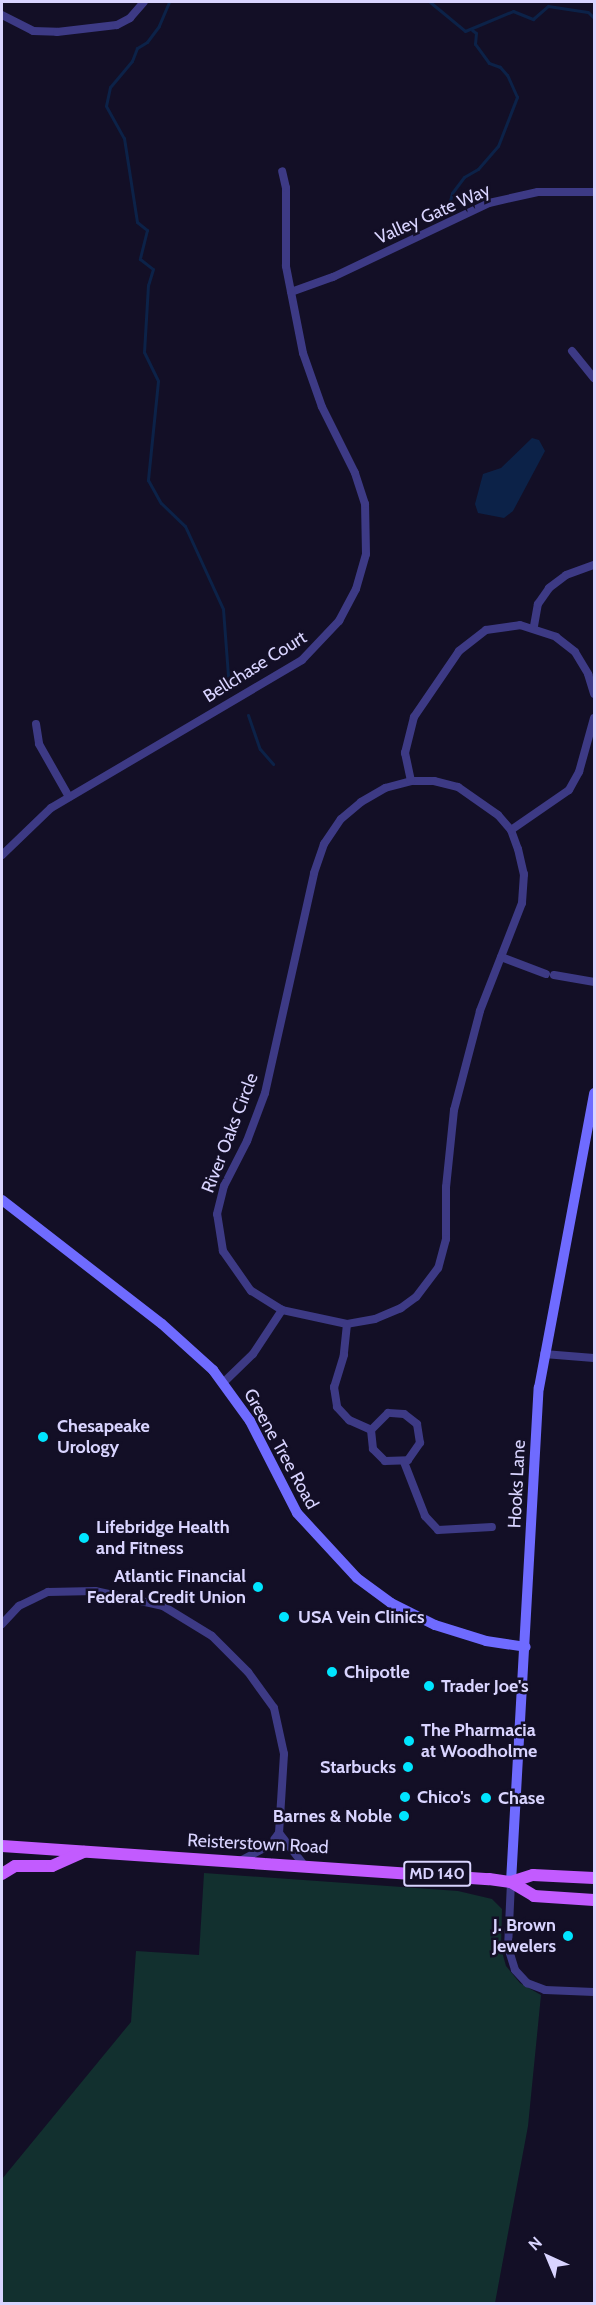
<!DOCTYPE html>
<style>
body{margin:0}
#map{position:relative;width:596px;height:2305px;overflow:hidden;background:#130f26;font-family:Cabin,sans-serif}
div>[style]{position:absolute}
.green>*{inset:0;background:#12302f}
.water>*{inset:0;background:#0c2248}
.stream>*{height:3px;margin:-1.5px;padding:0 1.5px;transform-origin:1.5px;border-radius:1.5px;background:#0c2248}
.street>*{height:8px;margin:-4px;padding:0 4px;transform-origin:4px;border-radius:4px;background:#3d3a85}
.secondary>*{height:10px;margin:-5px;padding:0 5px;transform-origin:5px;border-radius:5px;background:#6f6bff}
.primary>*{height:12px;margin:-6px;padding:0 6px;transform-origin:6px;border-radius:6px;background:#c25bff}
.dots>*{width:16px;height:16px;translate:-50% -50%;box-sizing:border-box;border:3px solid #130f26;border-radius:50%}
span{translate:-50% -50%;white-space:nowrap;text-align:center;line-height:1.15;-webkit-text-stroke:5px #130f26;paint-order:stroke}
.shield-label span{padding:2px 4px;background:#130f26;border:2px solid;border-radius:4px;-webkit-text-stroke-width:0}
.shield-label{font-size:16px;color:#d9d4ff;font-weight:700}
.street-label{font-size:18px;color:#d9d4ff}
.poi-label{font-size:18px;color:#d9d4ff;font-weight:700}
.left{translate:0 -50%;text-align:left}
.right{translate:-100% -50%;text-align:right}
.frame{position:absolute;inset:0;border:3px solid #d9d4ff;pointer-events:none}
.north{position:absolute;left:518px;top:2227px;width:60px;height:60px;-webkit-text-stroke:4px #130f26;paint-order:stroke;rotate:316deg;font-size:16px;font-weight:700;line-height:24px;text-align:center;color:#d9d4ff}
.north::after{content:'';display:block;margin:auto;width:21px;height:27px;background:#d9d4ff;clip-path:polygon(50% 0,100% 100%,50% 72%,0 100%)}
</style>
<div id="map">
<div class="green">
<i style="clip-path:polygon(204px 1873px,458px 1891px,492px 1899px,502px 1909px,501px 1948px,506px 1966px,520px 1983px,541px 1995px,528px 2126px,495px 2303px,2px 2303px,2px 2179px,131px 2022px,136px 1951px,199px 1955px)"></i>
</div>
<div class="water">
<i style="clip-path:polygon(532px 438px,539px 440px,545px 451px,513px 511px,504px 518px,478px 513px,475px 504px,483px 474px,501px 468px)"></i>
</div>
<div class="stream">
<i style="left:169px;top:2px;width:26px;rotate:113deg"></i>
<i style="left:159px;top:26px;width:20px;rotate:127deg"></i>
<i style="left:147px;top:42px;width:12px;rotate:149deg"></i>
<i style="left:137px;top:48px;width:14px;rotate:111deg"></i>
<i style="left:132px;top:61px;width:34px;rotate:130deg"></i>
<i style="left:110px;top:87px;width:19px;rotate:102deg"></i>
<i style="left:106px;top:106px;width:37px;rotate:61deg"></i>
<i style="left:124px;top:138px;width:85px;rotate:81.2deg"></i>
<i style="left:137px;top:222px;width:13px;rotate:39deg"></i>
<i style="left:147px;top:230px;width:30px;rotate:104deg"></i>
<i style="left:140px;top:259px;width:16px;rotate:38deg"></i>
<i style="left:153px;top:269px;width:17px;rotate:107deg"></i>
<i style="left:148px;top:285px;width:67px;rotate:93.4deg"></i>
<i style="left:144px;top:352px;width:32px;rotate:64deg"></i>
<i style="left:158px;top:381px;width:100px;rotate:95.8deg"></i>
<i style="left:148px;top:480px;width:26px;rotate:61deg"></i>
<i style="left:161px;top:503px;width:33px;rotate:44deg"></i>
<i style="left:185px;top:526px;width:91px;rotate:65.4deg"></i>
<i style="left:223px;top:609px;width:67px;rotate:85.7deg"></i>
<i style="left:430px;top:2px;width:45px;rotate:39.6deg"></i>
<i style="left:465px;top:31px;width:52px;rotate:-22.6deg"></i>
<i style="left:513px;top:11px;width:22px;rotate:22deg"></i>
<i style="left:533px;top:19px;width:20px;rotate:-41deg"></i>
<i style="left:548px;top:6px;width:40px;rotate:8.5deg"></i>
<i style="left:588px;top:12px;width:8px;rotate:45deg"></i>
<i style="left:450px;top:201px;width:8px;rotate:-76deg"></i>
<i style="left:452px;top:193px;width:20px;rotate:-53deg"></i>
<i style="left:464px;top:177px;width:16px;rotate:-30deg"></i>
<i style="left:478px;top:169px;width:30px;rotate:-49deg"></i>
<i style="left:498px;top:146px;width:53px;rotate:-68.8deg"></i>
<i style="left:517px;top:97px;width:24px;rotate:-114deg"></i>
<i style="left:507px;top:75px;width:11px;rotate:-131deg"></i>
<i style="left:500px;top:67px;width:12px;rotate:-160deg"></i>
<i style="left:489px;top:63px;width:24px;rotate:-126deg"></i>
<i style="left:475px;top:44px;width:11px;rotate:-85deg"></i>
<i style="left:476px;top:33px;width:5px;rotate:-143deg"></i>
<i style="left:248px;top:715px;width:36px;rotate:71deg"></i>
<i style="left:260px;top:749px;width:20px;rotate:49deg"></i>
</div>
<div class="street">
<i style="left:2px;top:15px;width:35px;rotate:27deg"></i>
<i style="left:33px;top:31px;width:24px;rotate:2deg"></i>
<i style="left:57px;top:32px;width:60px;rotate:-6.7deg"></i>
<i style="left:117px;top:25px;width:15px;rotate:-28deg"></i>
<i style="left:130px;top:18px;width:21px;rotate:-49deg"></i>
<i style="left:291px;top:292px;width:45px;rotate:-19.7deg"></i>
<i style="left:333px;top:277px;width:173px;rotate:-25.4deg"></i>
<i style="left:489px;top:203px;width:50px;rotate:-12.7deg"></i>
<i style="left:538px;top:192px;width:56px"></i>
<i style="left:572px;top:351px;width:35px;rotate:51deg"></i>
<i style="left:534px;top:626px;width:22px;rotate:-80deg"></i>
<i style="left:538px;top:604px;width:19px;rotate:-55deg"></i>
<i style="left:549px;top:588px;width:21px;rotate:-37deg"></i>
<i style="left:566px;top:575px;width:30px;rotate:-20deg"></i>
<i style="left:36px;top:724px;width:20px;rotate:81deg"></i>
<i style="left:39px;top:744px;width:61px;rotate:60.5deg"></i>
<i style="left:411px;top:781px;width:23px"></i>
<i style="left:434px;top:781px;width:25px;rotate:14deg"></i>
<i style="left:458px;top:787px;width:49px;rotate:35deg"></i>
<i style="left:498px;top:815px;width:20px;rotate:49deg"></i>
<i style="left:511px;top:830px;width:20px;rotate:70deg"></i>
<i style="left:518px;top:849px;width:26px;rotate:77deg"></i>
<i style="left:524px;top:874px;width:29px;rotate:94deg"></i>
<i style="left:522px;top:903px;width:116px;rotate:111.3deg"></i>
<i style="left:480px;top:1011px;width:102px;rotate:104.7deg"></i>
<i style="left:454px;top:1110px;width:77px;rotate:95.9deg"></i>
<i style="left:446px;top:1187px;width:52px;rotate:90deg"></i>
<i style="left:446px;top:1239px;width:30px;rotate:105deg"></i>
<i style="left:438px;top:1268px;width:36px;rotate:127deg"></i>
<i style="left:416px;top:1297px;width:19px;rotate:144deg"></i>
<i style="left:401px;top:1308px;width:28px;rotate:157deg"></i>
<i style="left:375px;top:1319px;width:28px;rotate:170deg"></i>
<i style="left:347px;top:1324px;width:66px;rotate:-167.8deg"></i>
<i style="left:282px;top:1310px;width:36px;rotate:-148deg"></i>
<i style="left:251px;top:1291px;width:49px;rotate:-125deg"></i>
<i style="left:223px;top:1251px;width:37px;rotate:-99deg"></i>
<i style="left:217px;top:1214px;width:29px;rotate:-76deg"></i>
<i style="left:224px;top:1186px;width:51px;rotate:-62.9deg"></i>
<i style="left:247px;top:1141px;width:51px;rotate:-69.4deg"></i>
<i style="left:265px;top:1093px;width:225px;rotate:-77.4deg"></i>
<i style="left:314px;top:873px;width:31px;rotate:-71deg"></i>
<i style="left:324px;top:844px;width:30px;rotate:-56deg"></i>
<i style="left:341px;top:819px;width:26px;rotate:-40deg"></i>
<i style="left:361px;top:802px;width:28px;rotate:-30deg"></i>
<i style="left:385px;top:788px;width:27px;rotate:-15deg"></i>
<i style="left:411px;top:781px;width:29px;rotate:-102deg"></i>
<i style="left:405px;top:753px;width:37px;rotate:-76deg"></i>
<i style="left:414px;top:717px;width:80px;rotate:-55.7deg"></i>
<i style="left:459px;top:651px;width:34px;rotate:-38deg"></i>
<i style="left:486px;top:630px;width:34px;rotate:-8deg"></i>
<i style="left:520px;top:625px;width:38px;rotate:18deg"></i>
<i style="left:556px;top:637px;width:24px;rotate:38deg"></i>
<i style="left:575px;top:652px;width:26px;rotate:59deg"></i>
<i style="left:588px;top:674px;width:21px;rotate:73deg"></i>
<i style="left:511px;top:830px;width:70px;rotate:-34.6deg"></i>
<i style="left:569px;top:790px;width:21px;rotate:-61deg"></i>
<i style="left:579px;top:772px;width:56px;rotate:-74.5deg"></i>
<i style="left:2px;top:855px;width:68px;rotate:-43.8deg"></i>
<i style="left:51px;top:808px;width:291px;rotate:-30.5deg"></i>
<i style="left:302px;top:660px;width:54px;rotate:-46.5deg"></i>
<i style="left:339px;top:621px;width:36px;rotate:-62deg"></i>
<i style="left:356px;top:589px;width:36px;rotate:-74deg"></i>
<i style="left:366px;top:554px;width:50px;rotate:-91.1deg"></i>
<i style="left:365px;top:504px;width:33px;rotate:-108deg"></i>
<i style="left:355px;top:473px;width:74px;rotate:-116.6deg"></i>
<i style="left:322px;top:407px;width:57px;rotate:-109.4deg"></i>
<i style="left:303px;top:353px;width:89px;rotate:-101.1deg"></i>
<i style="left:286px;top:266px;width:78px;rotate:-90deg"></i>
<i style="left:286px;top:188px;width:17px;rotate:-103deg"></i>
<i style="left:501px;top:957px;width:48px;rotate:20.7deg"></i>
<i style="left:554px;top:975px;width:41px;rotate:9.9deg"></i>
<i style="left:347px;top:1324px;width:31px;rotate:96deg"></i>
<i style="left:344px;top:1355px;width:34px;rotate:107deg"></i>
<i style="left:334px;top:1387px;width:20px;rotate:81deg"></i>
<i style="left:337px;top:1407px;width:18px;rotate:47deg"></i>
<i style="left:349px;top:1420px;width:24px;rotate:24deg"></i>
<i style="left:371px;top:1430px;width:19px;rotate:84deg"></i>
<i style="left:373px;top:1449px;width:17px;rotate:45deg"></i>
<i style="left:385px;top:1461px;width:23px;rotate:-2deg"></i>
<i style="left:408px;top:1460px;width:21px;rotate:-55deg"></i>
<i style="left:420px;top:1443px;width:19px;rotate:-99deg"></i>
<i style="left:417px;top:1424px;width:16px;rotate:-142deg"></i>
<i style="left:404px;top:1414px;width:16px;rotate:-176deg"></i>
<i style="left:388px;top:1413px;width:24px;rotate:135deg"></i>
<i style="left:544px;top:1354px;width:50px;rotate:4.6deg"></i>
<i style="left:224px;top:1382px;width:40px;rotate:-44deg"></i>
<i style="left:253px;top:1354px;width:53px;rotate:-56.6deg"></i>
<i style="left:404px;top:1462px;width:58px;rotate:68.7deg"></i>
<i style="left:425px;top:1516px;width:19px;rotate:47deg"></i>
<i style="left:438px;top:1530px;width:54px;rotate:-3.2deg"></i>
<i style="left:2px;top:1624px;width:25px;rotate:-47deg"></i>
<i style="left:19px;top:1606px;width:32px;rotate:-26deg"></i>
<i style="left:48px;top:1592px;width:47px;rotate:-1.2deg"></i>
<i style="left:95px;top:1591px;width:70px;rotate:12.4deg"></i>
<i style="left:163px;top:1606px;width:57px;rotate:31.5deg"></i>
<i style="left:212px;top:1636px;width:51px;rotate:45deg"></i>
<i style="left:248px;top:1672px;width:44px;rotate:54.2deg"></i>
<i style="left:274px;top:1708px;width:47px;rotate:77.7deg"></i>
<i style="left:284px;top:1754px;width:79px;rotate:93.6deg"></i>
<i style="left:279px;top:1833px;width:39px;rotate:52deg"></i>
<i style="left:240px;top:1861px;width:34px;rotate:-28deg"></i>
<i style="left:270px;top:1845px;width:15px;rotate:-53deg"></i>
<i style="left:511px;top:1882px;width:65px;rotate:92.6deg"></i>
<i style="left:508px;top:1947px;width:24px;rotate:73deg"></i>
<i style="left:515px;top:1970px;width:18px;rotate:47deg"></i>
<i style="left:527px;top:1983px;width:19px;rotate:21deg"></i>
<i style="left:545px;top:1990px;width:49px;rotate:2.3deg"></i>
</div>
<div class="secondary">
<i style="left:2px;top:1200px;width:202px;rotate:37.8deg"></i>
<i style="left:162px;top:1324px;width:69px;rotate:42deg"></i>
<i style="left:213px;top:1370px;width:63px;rotate:54deg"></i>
<i style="left:250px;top:1421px;width:103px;rotate:62.9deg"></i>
<i style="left:297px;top:1513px;width:88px;rotate:47.3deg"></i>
<i style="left:357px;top:1578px;width:42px;rotate:36.3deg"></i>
<i style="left:391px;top:1603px;width:49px;rotate:26.6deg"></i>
<i style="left:435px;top:1625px;width:53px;rotate:17.4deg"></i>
<i style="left:486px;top:1641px;width:40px;rotate:8.5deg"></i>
<i style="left:511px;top:1882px;width:495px;rotate:-86.8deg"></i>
<i style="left:539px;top:1388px;width:300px;rotate:-79.4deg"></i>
</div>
<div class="primary">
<i style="left:2px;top:1846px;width:488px;rotate:3.9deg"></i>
<i style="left:489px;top:1879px;width:22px;rotate:8deg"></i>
<i style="left:511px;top:1882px;width:27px;rotate:31deg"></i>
<i style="left:534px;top:1896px;width:60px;rotate:3.8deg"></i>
<i style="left:2px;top:1874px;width:15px;rotate:-32deg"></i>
<i style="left:15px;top:1866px;width:37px"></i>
<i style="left:52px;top:1866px;width:35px;rotate:-24deg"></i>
<i style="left:511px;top:1882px;width:23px;rotate:-18deg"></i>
<i style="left:533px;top:1875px;width:61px;rotate:2.8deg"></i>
</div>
<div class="dots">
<i style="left:43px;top:1437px;background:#00e5ff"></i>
<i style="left:84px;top:1538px;background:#00e5ff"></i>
<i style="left:258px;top:1587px;background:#00e5ff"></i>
<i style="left:284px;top:1617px;background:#00e5ff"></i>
<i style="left:332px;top:1672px;background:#00e5ff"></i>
<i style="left:429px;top:1686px;background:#00e5ff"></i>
<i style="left:409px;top:1741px;background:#00e5ff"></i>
<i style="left:408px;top:1767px;background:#00e5ff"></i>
<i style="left:405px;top:1797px;background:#00e5ff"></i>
<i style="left:486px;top:1798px;background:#00e5ff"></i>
<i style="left:404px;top:1816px;background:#00e5ff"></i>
<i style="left:568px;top:1936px;background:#00e5ff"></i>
</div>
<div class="shield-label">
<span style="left:437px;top:1874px">MD 140</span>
</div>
<div class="street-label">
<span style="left:433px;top:214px;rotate:-24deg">Valley Gate Way</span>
<span style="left:255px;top:667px;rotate:-32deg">Bellchase Court</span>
<span style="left:230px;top:1133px;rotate:-69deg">River Oaks Circle</span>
<span style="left:281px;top:1449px;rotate:61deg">Greene Tree Road</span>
<span style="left:517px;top:1484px;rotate:-87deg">Hooks Lane</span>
<span style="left:258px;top:1844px;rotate:3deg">Reisterstown Road</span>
</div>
<div class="poi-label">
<span class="left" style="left:57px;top:1437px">Chesapeake<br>Urology</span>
<span class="left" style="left:96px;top:1538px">Lifebridge Health<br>and Fitness</span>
<span class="right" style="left:246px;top:1587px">Atlantic Financial<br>Federal Credit Union</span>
<span class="left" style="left:298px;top:1617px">USA Vein Clinics</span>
<span class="left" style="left:344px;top:1672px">Chipotle</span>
<span class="left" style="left:441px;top:1686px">Trader Joe's</span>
<span class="left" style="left:421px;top:1741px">The Pharmacia<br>at Woodholme</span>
<span class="right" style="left:396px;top:1767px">Starbucks</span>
<span class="left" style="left:417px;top:1797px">Chico's</span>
<span class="left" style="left:498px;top:1798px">Chase</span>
<span class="right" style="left:392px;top:1816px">Barnes &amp; Noble</span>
<span class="right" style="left:556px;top:1936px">J. Brown<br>Jewelers</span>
</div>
<div class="frame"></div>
<div class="north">N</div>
</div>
